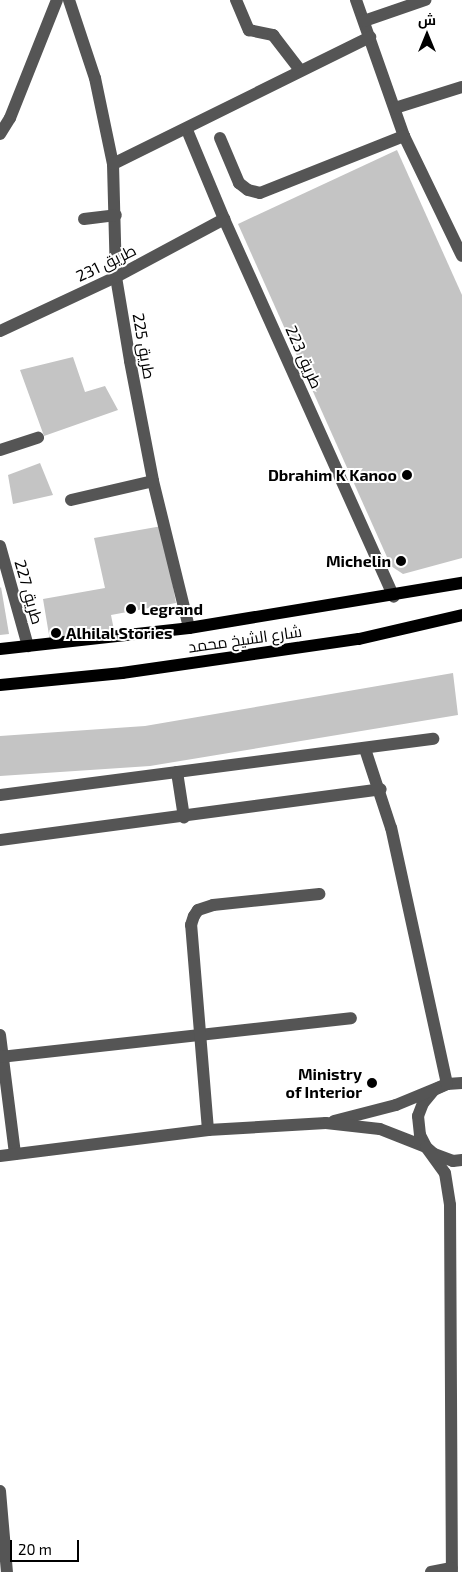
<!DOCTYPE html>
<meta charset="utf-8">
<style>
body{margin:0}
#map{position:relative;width:462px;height:1572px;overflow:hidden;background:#fff;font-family:"Exo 2",Cairo,sans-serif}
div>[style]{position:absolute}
.building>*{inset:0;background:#c4c4c4}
.minor>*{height:12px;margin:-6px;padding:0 6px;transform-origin:6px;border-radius:6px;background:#555}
.major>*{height:12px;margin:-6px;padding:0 6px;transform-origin:6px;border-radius:6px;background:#000}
.dots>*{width:14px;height:14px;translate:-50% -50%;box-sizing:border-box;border:2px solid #fff;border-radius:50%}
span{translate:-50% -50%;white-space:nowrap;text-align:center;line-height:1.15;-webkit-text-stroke:4px #fff;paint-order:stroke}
.street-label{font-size:16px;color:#000}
.poi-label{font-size:16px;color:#000;font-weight:700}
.right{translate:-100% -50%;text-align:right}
.left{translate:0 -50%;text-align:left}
.north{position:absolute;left:402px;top:10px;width:50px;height:50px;-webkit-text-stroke:4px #fff;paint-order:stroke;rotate:0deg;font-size:14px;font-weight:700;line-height:20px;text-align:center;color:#000}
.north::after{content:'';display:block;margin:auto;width:18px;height:22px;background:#000;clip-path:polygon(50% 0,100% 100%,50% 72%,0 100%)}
.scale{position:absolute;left:10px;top:1540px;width:69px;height:22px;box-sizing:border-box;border:2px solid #000;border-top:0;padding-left:6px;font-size:15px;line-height:18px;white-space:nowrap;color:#000;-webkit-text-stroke:4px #fff;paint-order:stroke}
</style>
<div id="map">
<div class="building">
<i style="clip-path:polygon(397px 150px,462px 295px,462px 558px,403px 574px,391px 566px,238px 224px)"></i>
<i style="clip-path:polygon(73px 357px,85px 392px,105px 386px,118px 410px,44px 436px,20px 370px)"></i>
<i style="clip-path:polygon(40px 463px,53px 495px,13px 504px,8px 475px)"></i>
<i style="clip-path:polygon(162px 526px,176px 603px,111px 615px,114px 630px,50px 641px,43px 599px,105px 588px,94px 538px)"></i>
<i style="clip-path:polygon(1px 587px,9px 634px,0 635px,0 588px)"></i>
<i style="clip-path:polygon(453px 673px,458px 715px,150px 766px,0 776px,0 736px,145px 726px)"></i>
</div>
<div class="minor">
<i style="left:69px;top:0;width:82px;rotate:71.6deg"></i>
<i style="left:95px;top:78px;width:88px;rotate:78.2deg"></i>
<i style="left:113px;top:164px;width:113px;rotate:88.5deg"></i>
<i style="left:116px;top:277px;width:85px;rotate:80.5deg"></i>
<i style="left:130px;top:361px;width:122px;rotate:79.1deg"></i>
<i style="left:153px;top:481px;width:151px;rotate:76.2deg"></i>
<i style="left:236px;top:0;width:33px;rotate:67deg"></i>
<i style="left:249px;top:30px;width:25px;rotate:12deg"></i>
<i style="left:273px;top:35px;width:44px;rotate:52.4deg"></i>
<i style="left:356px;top:0;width:144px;rotate:70.6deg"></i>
<i style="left:404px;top:136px;width:133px;rotate:64.2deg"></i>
<i style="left:364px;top:21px;width:65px;rotate:-19deg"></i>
<i style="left:395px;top:108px;width:70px;rotate:-17.4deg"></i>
<i style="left:187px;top:130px;width:96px;rotate:67.4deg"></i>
<i style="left:224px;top:219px;width:414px;rotate:65.8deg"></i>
<i style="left:0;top:134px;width:19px;rotate:-58deg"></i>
<i style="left:10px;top:118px;width:127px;rotate:-68.3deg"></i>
<i style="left:220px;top:138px;width:49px;rotate:67.1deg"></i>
<i style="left:239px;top:183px;width:11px;rotate:38deg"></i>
<i style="left:248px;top:190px;width:12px;rotate:14deg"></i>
<i style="left:260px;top:193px;width:155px;rotate:-21.6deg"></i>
<i style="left:113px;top:164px;width:287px;rotate:-26.3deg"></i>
<i style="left:84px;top:219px;width:32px;rotate:-7deg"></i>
<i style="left:0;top:331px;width:128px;rotate:-25deg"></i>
<i style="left:116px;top:277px;width:123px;rotate:-28.2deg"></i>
<i style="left:0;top:450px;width:40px;rotate:-18deg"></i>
<i style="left:71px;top:500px;width:84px;rotate:-13deg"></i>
<i style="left:0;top:546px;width:104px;rotate:74.4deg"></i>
<i style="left:177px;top:772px;width:46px;rotate:81.2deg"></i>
<i style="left:0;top:795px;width:437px;rotate:-7.4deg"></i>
<i style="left:0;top:840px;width:384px;rotate:-7.6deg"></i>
<i style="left:0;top:1035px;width:120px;rotate:82.8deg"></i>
<i style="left:0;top:1057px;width:353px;rotate:-6.3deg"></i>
<i style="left:462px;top:1083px;width:15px;rotate:176deg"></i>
<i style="left:447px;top:1084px;width:14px;rotate:155deg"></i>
<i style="left:434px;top:1090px;width:17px;rotate:130deg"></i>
<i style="left:423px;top:1103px;width:14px;rotate:111deg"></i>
<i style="left:418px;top:1116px;width:19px;rotate:84deg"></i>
<i style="left:420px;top:1135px;width:13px;rotate:63deg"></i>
<i style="left:426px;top:1147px;width:11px;rotate:41deg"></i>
<i style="left:434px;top:1154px;width:20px;rotate:20deg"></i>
<i style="left:453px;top:1161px;width:9px;rotate:-6deg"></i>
<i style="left:334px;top:1121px;width:64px;rotate:-14.5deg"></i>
<i style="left:396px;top:1105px;width:55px;rotate:-22.4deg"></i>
<i style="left:447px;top:1084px;width:262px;rotate:-102.3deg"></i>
<i style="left:391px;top:828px;width:83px;rotate:-108.2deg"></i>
<i style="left:208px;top:1130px;width:206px;rotate:-94.7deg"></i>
<i style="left:191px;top:925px;width:9px;rotate:-72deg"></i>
<i style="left:194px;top:916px;width:7px;rotate:-56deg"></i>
<i style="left:198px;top:910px;width:16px;rotate:-18deg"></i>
<i style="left:213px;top:905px;width:107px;rotate:-5.9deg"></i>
<i style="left:0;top:1156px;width:210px;rotate:-7.1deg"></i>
<i style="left:208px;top:1130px;width:118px;rotate:-3.4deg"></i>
<i style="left:326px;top:1123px;width:54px;rotate:6.3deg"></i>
<i style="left:380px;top:1129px;width:49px;rotate:21.4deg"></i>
<i style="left:426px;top:1147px;width:32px;rotate:54deg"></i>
<i style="left:445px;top:1173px;width:32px;rotate:81deg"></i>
<i style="left:450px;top:1205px;width:367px;rotate:89.7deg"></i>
<i style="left:0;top:1491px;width:81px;rotate:85.1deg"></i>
<i style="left:431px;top:1572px;width:21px;rotate:-11deg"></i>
</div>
<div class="major">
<i style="left:0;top:649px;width:190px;rotate:-6.3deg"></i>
<i style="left:189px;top:628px;width:277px;rotate:-9.4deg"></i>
<i style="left:0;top:685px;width:123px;rotate:-5.6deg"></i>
<i style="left:122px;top:673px;width:239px;rotate:-8.2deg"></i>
<i style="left:359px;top:639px;width:106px;rotate:-13.1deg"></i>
</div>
<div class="dots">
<i style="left:407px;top:475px;background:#000"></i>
<i style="left:401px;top:561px;background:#000"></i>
<i style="left:131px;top:609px;background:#000"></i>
<i style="left:56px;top:633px;background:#000"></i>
<i style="left:372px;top:1083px;background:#000"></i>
</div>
<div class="street-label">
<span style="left:106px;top:263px;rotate:-26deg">طريق 231</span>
<span style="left:144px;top:346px;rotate:80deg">طريق 225</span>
<span style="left:304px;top:357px;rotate:66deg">طريق 223</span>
<span style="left:29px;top:592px;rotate:74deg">طريق 227</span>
<span style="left:245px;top:639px;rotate:-8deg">شارع الشيخ محمد</span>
</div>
<div class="poi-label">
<span class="right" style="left:397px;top:475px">Dbrahim K Kanoo</span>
<span class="right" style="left:391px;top:561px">Michelin</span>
<span class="left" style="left:141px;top:609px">Legrand</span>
<span class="left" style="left:66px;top:633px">Alhilal Stories</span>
<span class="right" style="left:362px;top:1083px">Ministry<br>of Interior</span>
</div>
<div class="north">ش</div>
<div class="scale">20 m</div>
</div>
